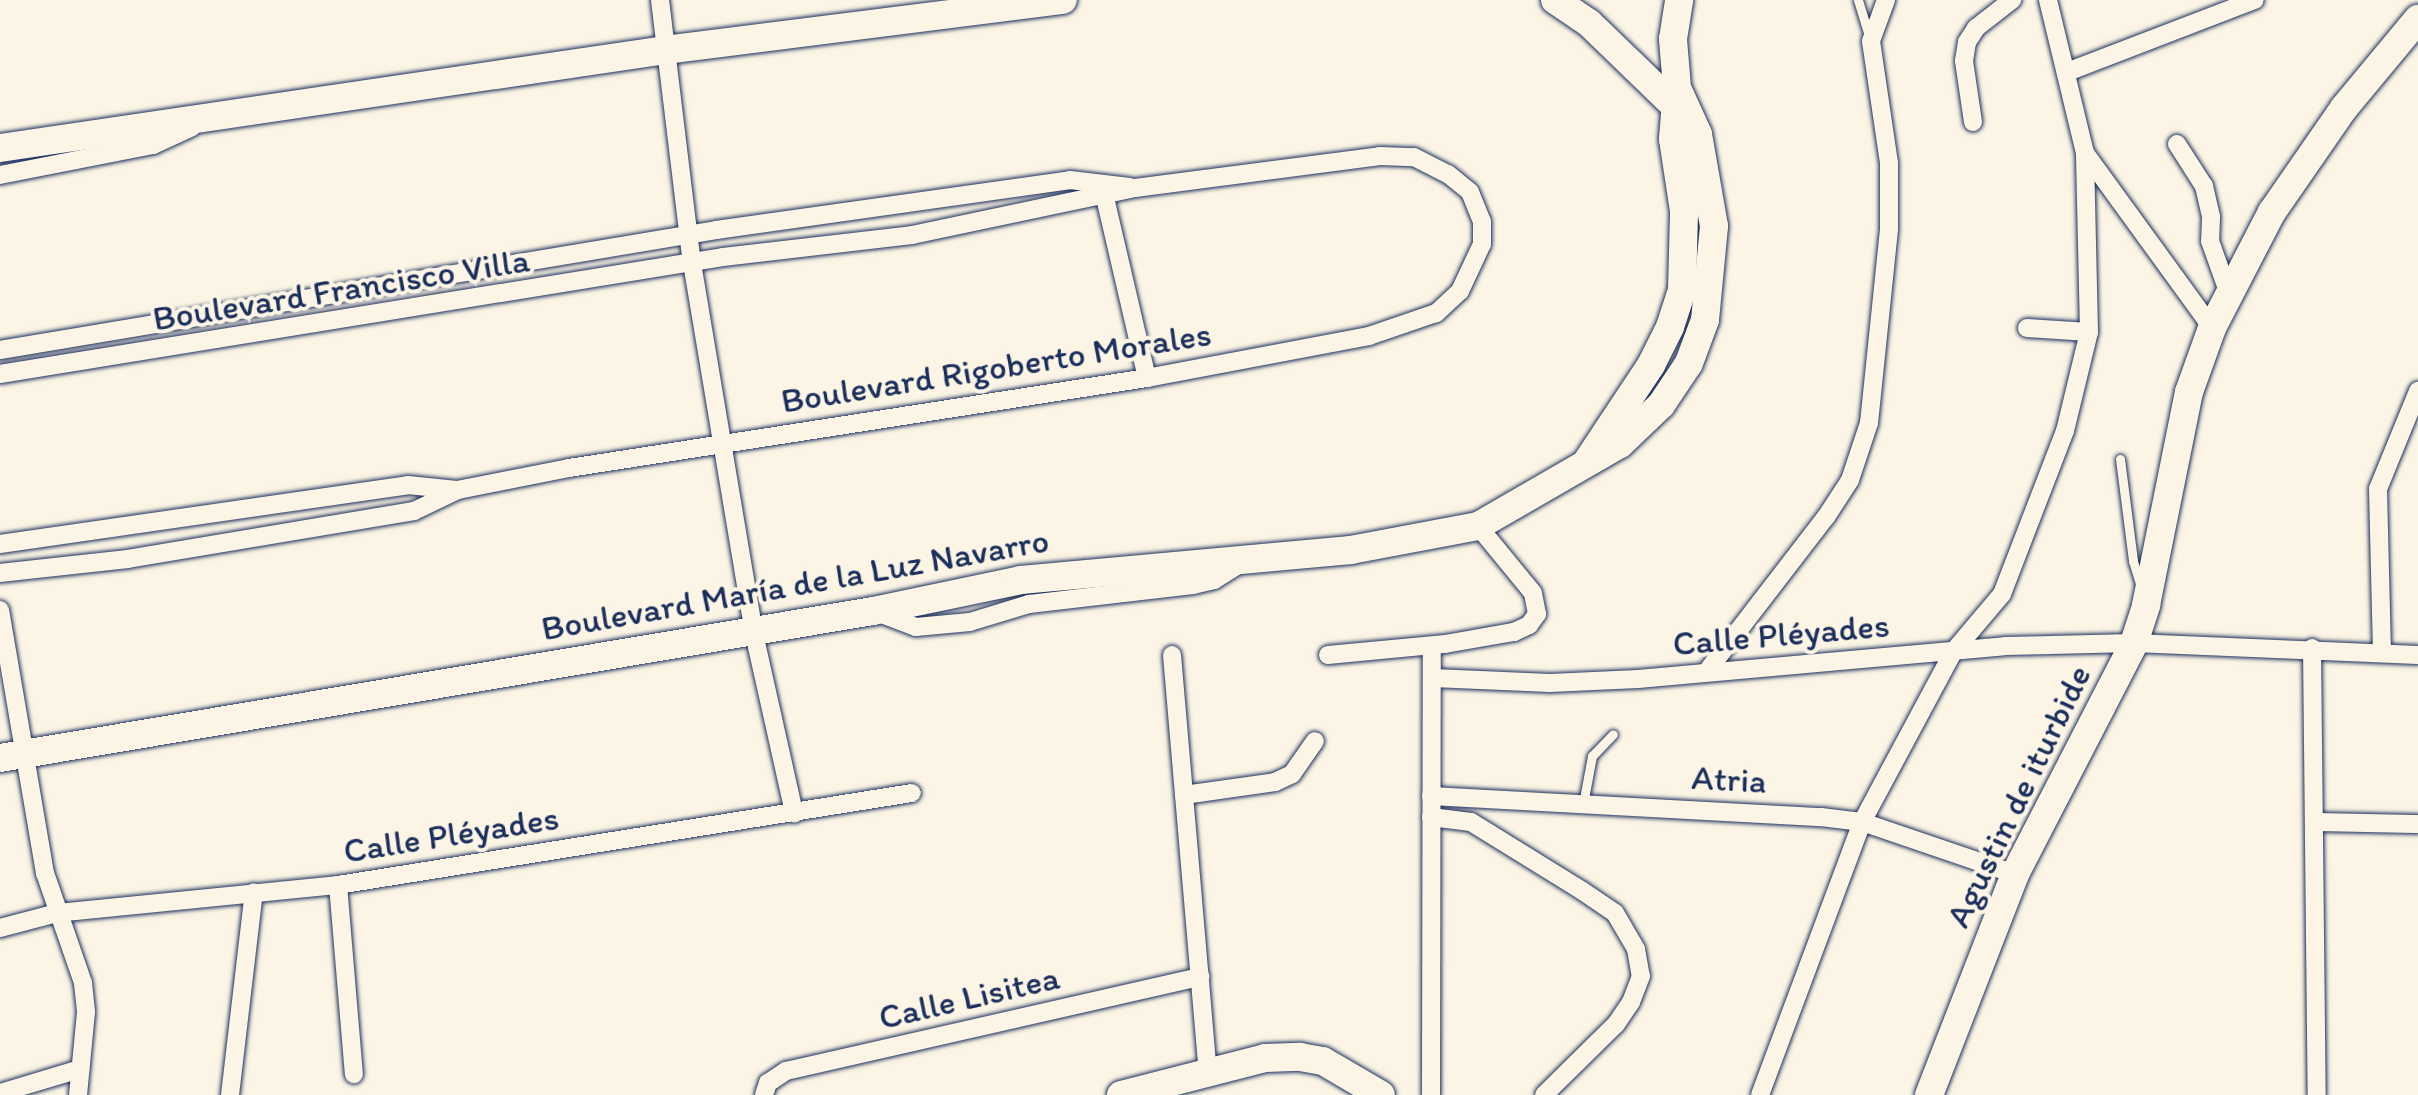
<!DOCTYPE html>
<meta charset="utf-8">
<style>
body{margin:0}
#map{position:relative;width:2418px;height:1095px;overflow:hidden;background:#fcf5e5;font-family:Itim,sans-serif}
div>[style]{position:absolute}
.roads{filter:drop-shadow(0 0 2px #1b2f5e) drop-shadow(0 0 2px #1b2f5e)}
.lane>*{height:9px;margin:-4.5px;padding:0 4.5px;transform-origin:4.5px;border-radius:4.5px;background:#fcf5e5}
.street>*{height:18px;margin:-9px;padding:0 9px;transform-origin:9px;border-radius:9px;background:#fcf5e5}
.secondary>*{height:28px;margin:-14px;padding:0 14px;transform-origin:14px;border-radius:14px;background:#fcf5e5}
span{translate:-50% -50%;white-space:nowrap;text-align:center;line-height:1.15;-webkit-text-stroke:8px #fcf5e5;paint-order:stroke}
.street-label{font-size:35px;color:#1b2f5e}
</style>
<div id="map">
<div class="roads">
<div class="lane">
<i style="left:1858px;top:0;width:37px;rotate:73deg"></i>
<i style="left:2120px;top:459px;width:103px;rotate:82.7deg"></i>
<i style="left:2133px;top:561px;width:28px;rotate:73deg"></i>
<i style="left:1583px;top:804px;width:49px;rotate:-79.4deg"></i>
<i style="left:1592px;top:756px;width:30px;rotate:-46deg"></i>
</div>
<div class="street">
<i style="left:660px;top:0;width:265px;rotate:83.1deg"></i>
<i style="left:692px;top:263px;width:371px;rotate:80.5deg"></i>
<i style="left:753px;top:629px;width:189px;rotate:77.4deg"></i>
<i style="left:2048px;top:0;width:157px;rotate:76.4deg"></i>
<i style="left:2085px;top:153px;width:216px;rotate:54deg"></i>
<i style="left:2067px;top:72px;width:201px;rotate:-21deg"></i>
<i style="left:1973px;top:122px;width:62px;rotate:-98.4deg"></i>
<i style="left:1964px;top:61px;width:19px;rotate:-81deg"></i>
<i style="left:1967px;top:42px;width:17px;rotate:-57deg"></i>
<i style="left:1976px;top:28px;width:46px;rotate:-37.9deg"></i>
<i style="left:2177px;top:144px;width:50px;rotate:57.3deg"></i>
<i style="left:2204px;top:186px;width:32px;rotate:77deg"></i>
<i style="left:2211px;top:217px;width:24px;rotate:92deg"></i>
<i style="left:2210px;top:241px;width:56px;rotate:70.3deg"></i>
<i style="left:0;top:175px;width:156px;rotate:-11.1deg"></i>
<i style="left:153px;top:145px;width:43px;rotate:-24.8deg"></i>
<i style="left:1103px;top:189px;width:194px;rotate:76.9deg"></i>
<i style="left:2027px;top:328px;width:62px;rotate:3.7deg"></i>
<i style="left:0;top:350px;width:726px;rotate:-9.51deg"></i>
<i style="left:716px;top:230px;width:358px;rotate:-8deg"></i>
<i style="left:1070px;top:180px;width:60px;rotate:6.7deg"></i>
<i style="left:0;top:374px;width:732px;rotate:-9.19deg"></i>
<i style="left:723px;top:257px;width:190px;rotate:-6.6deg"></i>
<i style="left:912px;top:235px;width:228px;rotate:-11.9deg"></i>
<i style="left:1135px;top:188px;width:247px;rotate:-7.4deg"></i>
<i style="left:1380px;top:156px;width:34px;rotate:2deg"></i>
<i style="left:1414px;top:157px;width:38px;rotate:27deg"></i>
<i style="left:1448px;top:174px;width:28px;rotate:39deg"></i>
<i style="left:1470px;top:192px;width:32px;rotate:68deg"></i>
<i style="left:1482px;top:222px;width:22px;rotate:90deg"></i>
<i style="left:1482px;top:244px;width:52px;rotate:115.1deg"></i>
<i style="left:1460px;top:291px;width:33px;rotate:137deg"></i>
<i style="left:1436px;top:313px;width:71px;rotate:161.1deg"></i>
<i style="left:1369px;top:336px;width:226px;rotate:169.3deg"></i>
<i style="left:1147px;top:378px;width:585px;rotate:171.15deg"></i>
<i style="left:569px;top:468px;width:113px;rotate:168.8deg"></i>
<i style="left:458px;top:490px;width:49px;rotate:154.5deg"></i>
<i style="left:414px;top:511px;width:290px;rotate:170.5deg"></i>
<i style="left:128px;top:559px;width:129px;rotate:173.8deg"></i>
<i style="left:0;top:544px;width:412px;rotate:-8.2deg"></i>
<i style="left:408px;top:485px;width:49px;rotate:5.8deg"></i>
<i style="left:0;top:610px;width:267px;rotate:80.3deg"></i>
<i style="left:45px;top:873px;width:116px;rotate:70.9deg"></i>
<i style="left:83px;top:983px;width:29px;rotate:84deg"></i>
<i style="left:86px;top:1012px;width:83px;rotate:95.5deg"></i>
<i style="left:874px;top:611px;width:45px;rotate:20.9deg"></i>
<i style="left:916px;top:627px;width:54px;rotate:-5.3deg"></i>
<i style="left:970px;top:622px;width:62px;rotate:-17deg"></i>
<i style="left:1029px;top:604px;width:165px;rotate:-6.6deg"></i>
<i style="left:1193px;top:585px;width:22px;rotate:-13deg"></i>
<i style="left:1214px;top:580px;width:31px;rotate:-32deg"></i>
<i style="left:2312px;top:648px;width:447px;rotate:89.4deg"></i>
<i style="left:2382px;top:653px;width:164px;rotate:-91.4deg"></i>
<i style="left:2378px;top:489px;width:106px;rotate:-67.8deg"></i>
<i style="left:1172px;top:655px;width:419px;rotate:85.1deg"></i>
<i style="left:1328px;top:655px;width:118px;rotate:-5.4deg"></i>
<i style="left:1445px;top:644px;width:70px;rotate:-9.9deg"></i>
<i style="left:1514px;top:632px;width:17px;rotate:-25deg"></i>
<i style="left:1529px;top:625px;width:14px;rotate:-54deg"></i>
<i style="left:1537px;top:614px;width:21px;rotate:-101deg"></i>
<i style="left:1533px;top:593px;width:87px;rotate:-129.4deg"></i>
<i style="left:1708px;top:670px;width:193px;rotate:-52.4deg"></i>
<i style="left:1826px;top:517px;width:44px;rotate:-57deg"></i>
<i style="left:1850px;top:480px;width:60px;rotate:-71.6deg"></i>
<i style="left:1869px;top:423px;width:195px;rotate:-84.1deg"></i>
<i style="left:1889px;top:229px;width:66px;rotate:-90deg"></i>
<i style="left:1889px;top:163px;width:123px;rotate:-98.4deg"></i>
<i style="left:1871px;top:41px;width:44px;rotate:-69.9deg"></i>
<i style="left:1433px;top:678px;width:117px;rotate:2.4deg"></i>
<i style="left:1550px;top:683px;width:88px;rotate:-2.6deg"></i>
<i style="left:1638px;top:679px;width:368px;rotate:-5.1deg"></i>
<i style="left:2005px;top:646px;width:129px;rotate:-1.3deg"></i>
<i style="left:2134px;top:643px;width:284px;rotate:2.4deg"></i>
<i style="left:1184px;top:795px;width:92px;rotate:-8.1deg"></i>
<i style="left:1275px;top:782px;width:19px;rotate:-25deg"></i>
<i style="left:1292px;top:774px;width:40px;rotate:-55.1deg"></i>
<i style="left:1431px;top:796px;width:391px;rotate:3.1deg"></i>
<i style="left:1821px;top:817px;width:41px;rotate:7deg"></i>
<i style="left:1862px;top:822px;width:162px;rotate:18.8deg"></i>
<i style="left:1431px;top:817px;width:40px;rotate:7.1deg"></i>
<i style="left:1471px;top:822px;width:129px;rotate:31.7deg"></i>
<i style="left:1581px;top:890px;width:41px;rotate:34.1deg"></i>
<i style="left:1615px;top:913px;width:42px;rotate:59.7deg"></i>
<i style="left:1636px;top:949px;width:27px;rotate:80deg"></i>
<i style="left:1641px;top:976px;width:28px;rotate:111deg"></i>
<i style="left:1631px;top:1002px;width:27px;rotate:124deg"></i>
<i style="left:1616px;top:1024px;width:101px;rotate:135.4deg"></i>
<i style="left:2314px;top:822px;width:104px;rotate:1.1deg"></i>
<i style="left:338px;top:885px;width:190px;rotate:85.2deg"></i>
<i style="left:0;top:928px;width:59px;rotate:-14.7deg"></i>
<i style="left:57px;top:913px;width:282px;rotate:-5.7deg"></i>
<i style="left:338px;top:885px;width:581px;rotate:-9.11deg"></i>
<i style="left:0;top:1093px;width:84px;rotate:-16.7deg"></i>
<i style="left:230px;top:1095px;width:204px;rotate:-83.3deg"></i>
<i style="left:764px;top:1095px;width:13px;rotate:-72deg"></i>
<i style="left:768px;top:1083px;width:22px;rotate:-34deg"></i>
<i style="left:786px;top:1071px;width:425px;rotate:-12.8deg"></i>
<i style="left:1431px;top:1095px;width:449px;rotate:-89.9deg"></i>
<i style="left:1760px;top:1095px;width:291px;rotate:-69.5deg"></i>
<i style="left:1862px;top:822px;width:193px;rotate:-61.8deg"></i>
<i style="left:1953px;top:652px;width:76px;rotate:-49.8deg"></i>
<i style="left:2002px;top:594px;width:175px;rotate:-68.9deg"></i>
<i style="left:2065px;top:431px;width:102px;rotate:-76.4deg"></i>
<i style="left:2089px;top:332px;width:179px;rotate:-91.3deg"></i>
</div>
<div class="secondary">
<i style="left:1555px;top:0;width:41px;rotate:34.1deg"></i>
<i style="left:1589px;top:23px;width:120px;rotate:44deg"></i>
<i style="left:1675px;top:106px;width:9px;rotate:13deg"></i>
<i style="left:0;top:148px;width:672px;rotate:-8.38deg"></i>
<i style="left:665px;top:50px;width:401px;rotate:-7.2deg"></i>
<i style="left:1588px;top:460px;width:114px;rotate:-56.4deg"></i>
<i style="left:1651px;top:365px;width:42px;rotate:-63.4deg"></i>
<i style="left:1670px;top:327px;width:39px;rotate:-72deg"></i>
<i style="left:1682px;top:290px;width:79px;rotate:-88.5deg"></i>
<i style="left:1684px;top:211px;width:73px;rotate:-98.7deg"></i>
<i style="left:1673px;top:139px;width:51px;rotate:-85.5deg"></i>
<i style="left:1677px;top:88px;width:49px;rotate:-94.7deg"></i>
<i style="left:1673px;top:39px;width:39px;rotate:-81deg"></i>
<i style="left:0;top:758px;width:885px;rotate:-9.56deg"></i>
<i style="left:873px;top:611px;width:151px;rotate:-11.8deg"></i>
<i style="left:1021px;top:580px;width:331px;rotate:-5.2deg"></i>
<i style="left:1351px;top:550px;width:129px;rotate:-10.7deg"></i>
<i style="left:1478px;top:526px;width:164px;rotate:-30deg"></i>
<i style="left:1620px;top:444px;width:57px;rotate:-43.6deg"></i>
<i style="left:1661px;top:405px;width:50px;rotate:-56.3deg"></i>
<i style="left:1689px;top:363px;width:46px;rotate:-69.6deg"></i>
<i style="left:1705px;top:320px;width:94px;rotate:-84.5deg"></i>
<i style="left:1714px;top:226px;width:93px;rotate:-99.9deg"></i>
<i style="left:1698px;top:134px;width:51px;rotate:-114.5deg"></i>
<i style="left:1121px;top:1095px;width:149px;rotate:-14.4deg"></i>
<i style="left:1265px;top:1058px;width:35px;rotate:-2deg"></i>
<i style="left:1300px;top:1057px;width:23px;rotate:10deg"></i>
<i style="left:1323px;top:1061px;width:67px;rotate:30.4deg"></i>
<i style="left:1929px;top:1095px;width:237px;rotate:-68.7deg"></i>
<i style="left:2015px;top:874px;width:260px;rotate:-62.7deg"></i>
<i style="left:2134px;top:643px;width:40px;rotate:-72deg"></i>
<i style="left:2146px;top:605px;width:217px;rotate:-78.6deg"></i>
<i style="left:2189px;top:392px;width:68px;rotate:-70.2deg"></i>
<i style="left:2212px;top:328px;width:131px;rotate:-62.7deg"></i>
<i style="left:2272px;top:212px;width:126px;rotate:-55.3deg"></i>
<i style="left:2344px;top:108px;width:116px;rotate:-50.3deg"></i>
</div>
</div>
<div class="street-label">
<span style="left:341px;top:289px;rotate:-9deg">Boulevard Francisco Villa</span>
<span style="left:996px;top:367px;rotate:-9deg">Boulevard Rigoberto Morales</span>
<span style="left:795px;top:584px;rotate:-10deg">Boulevard María de la Luz Navarro</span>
<span style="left:1781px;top:634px;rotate:-5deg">Calle Pléyades</span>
<span style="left:1729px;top:779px;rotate:3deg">Atria</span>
<span style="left:2018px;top:796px;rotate:-64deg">Agustin de iturbide</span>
<span style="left:451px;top:834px;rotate:-9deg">Calle Pléyades</span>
<span style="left:969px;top:997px;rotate:-13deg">Calle Lisitea</span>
</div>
</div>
